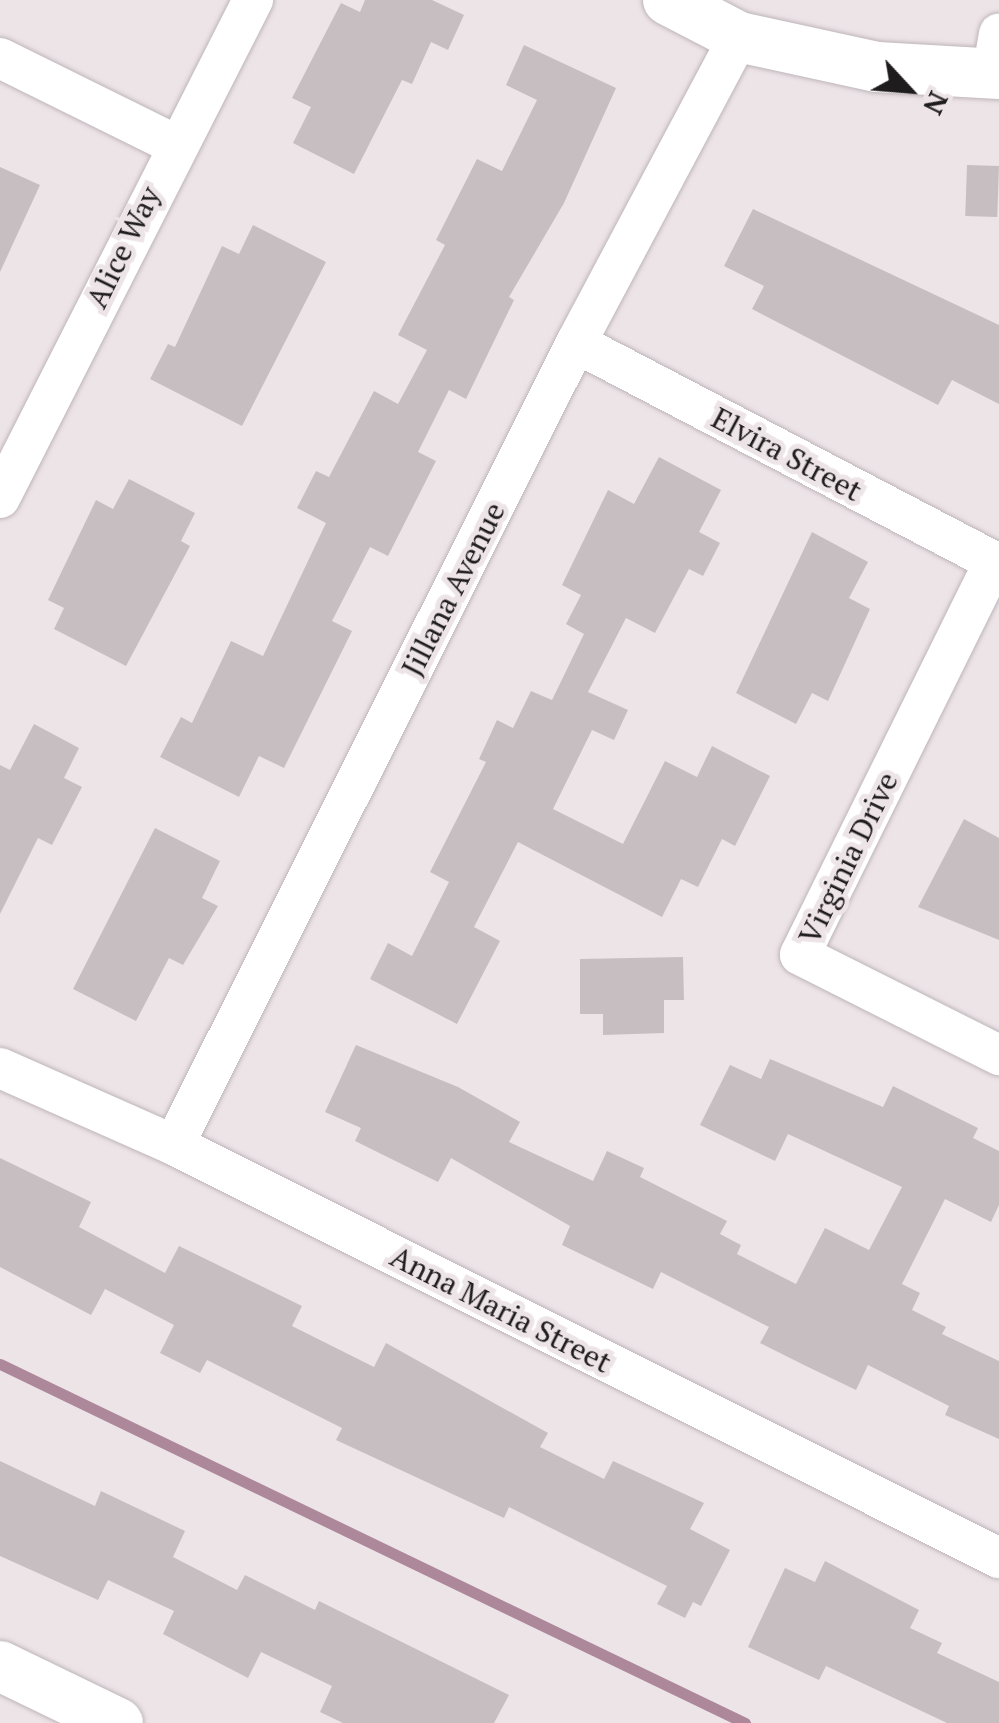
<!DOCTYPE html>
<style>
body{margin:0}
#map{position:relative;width:999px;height:1723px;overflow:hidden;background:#ede4e8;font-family:"PT Serif",serif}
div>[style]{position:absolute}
.stream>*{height:11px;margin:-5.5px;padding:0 5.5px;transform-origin:5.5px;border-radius:5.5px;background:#ad879a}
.building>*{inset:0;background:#c7bec2;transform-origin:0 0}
.roads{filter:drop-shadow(0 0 2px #beb5b9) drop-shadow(0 0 2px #beb5b9)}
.minor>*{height:40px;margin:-20px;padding:0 20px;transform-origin:20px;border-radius:20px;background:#fff}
.tertiary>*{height:50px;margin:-25px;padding:0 25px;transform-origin:25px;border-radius:25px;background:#fff}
span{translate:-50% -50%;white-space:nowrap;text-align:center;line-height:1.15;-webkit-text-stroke:10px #ede4e8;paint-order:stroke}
.street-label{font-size:30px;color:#1f1c1d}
.north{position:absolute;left:859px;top:40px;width:100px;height:100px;-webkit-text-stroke:8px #ede4e8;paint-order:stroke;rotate:116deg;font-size:28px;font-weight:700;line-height:40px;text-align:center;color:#1f1c1d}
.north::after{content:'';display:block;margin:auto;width:35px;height:45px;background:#1f1c1d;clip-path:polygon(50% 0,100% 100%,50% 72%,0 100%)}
</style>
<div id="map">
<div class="stream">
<i style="left:0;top:1364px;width:827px;rotate:25.73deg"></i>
</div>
<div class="building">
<i style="clip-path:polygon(365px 0,432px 0,464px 15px,448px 50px,431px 42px,412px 84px,402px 80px,354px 174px,293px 143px,311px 107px,292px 98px,341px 3px,360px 12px)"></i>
<i style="clip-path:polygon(524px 45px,616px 88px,564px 203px,509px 297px,514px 300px,466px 399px,449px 390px,418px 452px,436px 461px,388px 556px,370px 547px,332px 621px,352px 631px,284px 768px,259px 756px,239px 797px,160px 757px,181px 717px,192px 723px,231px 641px,263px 656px,326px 523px,297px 508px,316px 471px,329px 477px,374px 391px,398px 404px,427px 350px,398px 335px,445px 245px,436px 240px,477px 159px,502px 171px,537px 100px,506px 85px)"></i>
<i style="left:967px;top:165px;width:32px;height:51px;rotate:2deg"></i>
<i style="clip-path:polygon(0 167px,40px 185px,0 272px)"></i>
<i style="clip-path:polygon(753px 209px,999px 325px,999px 404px,952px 380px,938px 405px,752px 309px,764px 286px,724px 266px)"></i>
<i style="clip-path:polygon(253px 225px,326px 262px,242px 426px,150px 379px,168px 344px,175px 347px,222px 246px,239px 254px)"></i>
<i style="clip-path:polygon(659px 457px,721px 490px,699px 532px,720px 543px,703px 576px,689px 569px,655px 633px,626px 618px,588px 692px,628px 710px,614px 740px,592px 730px,553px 809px,623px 844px,665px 761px,697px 777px,712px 746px,770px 776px,735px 846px,722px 839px,698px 887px,681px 879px,662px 917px,518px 842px,474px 927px,500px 941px,457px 1024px,370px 979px,388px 943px,412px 956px,449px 882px,430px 872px,486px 762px,479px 759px,497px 720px,513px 728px,531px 691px,552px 700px,584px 634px,566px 624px,581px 595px,562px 585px,608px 490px,634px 504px)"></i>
<i style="clip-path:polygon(129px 479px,195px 513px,181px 541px,190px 546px,126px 666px,54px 629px,64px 608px,48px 600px,96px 500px,113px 509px)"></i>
<i style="clip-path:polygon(812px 532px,868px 562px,849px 598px,870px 609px,828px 701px,812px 693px,796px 724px,736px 693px)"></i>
<i style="clip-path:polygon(34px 724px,79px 748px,64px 778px,82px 787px,52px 845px,38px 838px,0 914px,0 765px,10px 770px)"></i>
<i style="clip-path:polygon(964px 819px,999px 838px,999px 940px,918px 907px)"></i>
<i style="clip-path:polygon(155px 828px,220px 861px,202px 898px,218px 906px,183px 965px,169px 958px,136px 1021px,73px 989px)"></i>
<i style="clip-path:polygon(683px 957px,684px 1000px,664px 1000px,664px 1033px,603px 1035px,603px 1014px,580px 1014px,580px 959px)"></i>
<i style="clip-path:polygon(356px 1045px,458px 1087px,520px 1122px,509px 1142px,593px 1181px,607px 1151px,644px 1168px,640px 1177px,727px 1221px,720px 1234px,741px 1245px,737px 1254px,796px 1284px,825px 1228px,869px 1250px,902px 1187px,788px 1134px,775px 1161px,700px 1125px,730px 1065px,761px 1079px,770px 1059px,883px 1107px,893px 1086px,978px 1128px,973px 1138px,999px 1151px,999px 1205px,991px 1222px,945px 1199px,902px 1284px,920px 1293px,912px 1310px,946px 1327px,942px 1334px,999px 1361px,999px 1439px,945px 1415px,949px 1406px,868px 1365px,856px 1390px,806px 1366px,760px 1343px,769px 1327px,661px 1272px,653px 1289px,562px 1245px,570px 1226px,451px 1158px,438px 1182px,355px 1141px,361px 1128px,325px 1112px)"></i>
<i style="clip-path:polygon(0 1158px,91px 1202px,79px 1227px,165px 1273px,179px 1246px,302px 1306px,292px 1326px,374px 1367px,386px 1343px,548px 1433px,540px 1447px,604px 1479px,613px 1461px,704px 1503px,690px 1529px,730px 1550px,701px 1606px,693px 1602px,685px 1618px,657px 1604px,667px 1586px,509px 1507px,504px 1518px,336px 1440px,342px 1428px,207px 1360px,200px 1373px,160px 1353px,174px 1325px,105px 1289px,91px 1315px,0 1267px)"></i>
<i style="clip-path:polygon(0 1461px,95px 1506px,101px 1491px,185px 1531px,173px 1557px,237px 1590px,245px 1575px,315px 1610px,319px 1601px,509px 1695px,494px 1723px,343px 1723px,320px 1712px,332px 1686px,261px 1652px,248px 1678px,163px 1634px,174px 1611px,108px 1580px,98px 1600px,0 1556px)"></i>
<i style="clip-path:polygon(825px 1561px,919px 1610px,910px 1628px,942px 1643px,937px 1653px,999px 1682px,999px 1723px,947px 1723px,826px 1666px,819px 1680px,748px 1647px,785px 1568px,815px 1582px)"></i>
</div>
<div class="roads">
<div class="minor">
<i style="left:0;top:58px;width:194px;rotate:26.3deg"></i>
<i style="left:992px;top:74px;width:41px;rotate:-80.1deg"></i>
<i style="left:576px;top:343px;width:477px;rotate:27.6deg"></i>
<i style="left:0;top:498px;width:559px;rotate:-63.07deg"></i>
<i style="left:994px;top:562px;width:438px;rotate:116.3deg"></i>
<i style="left:800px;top:955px;width:223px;rotate:26.7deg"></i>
<i style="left:0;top:1068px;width:190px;rotate:23.9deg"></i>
<i style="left:174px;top:1145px;width:923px;rotate:26.59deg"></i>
<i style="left:174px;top:1145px;width:897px;rotate:-63.38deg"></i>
<i style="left:576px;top:343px;width:347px;rotate:-62deg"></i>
</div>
<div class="tertiary">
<i style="left:668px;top:0;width:80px;rotate:27.5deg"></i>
<i style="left:739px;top:37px;width:141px;rotate:12.3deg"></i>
<i style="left:877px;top:67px;width:122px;rotate:3.3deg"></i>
<i style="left:0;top:1666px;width:131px;rotate:25.8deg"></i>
</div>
</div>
<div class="street-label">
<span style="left:123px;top:247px;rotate:-64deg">Alice Way</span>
<span style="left:787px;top:454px;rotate:28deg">Elvira Street</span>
<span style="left:453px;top:589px;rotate:-63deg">Jillana Avenue</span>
<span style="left:848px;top:858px;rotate:-64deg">Virginia Drive</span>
<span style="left:501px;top:1309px;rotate:27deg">Anna Maria Street</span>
</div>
<div class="north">N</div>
</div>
